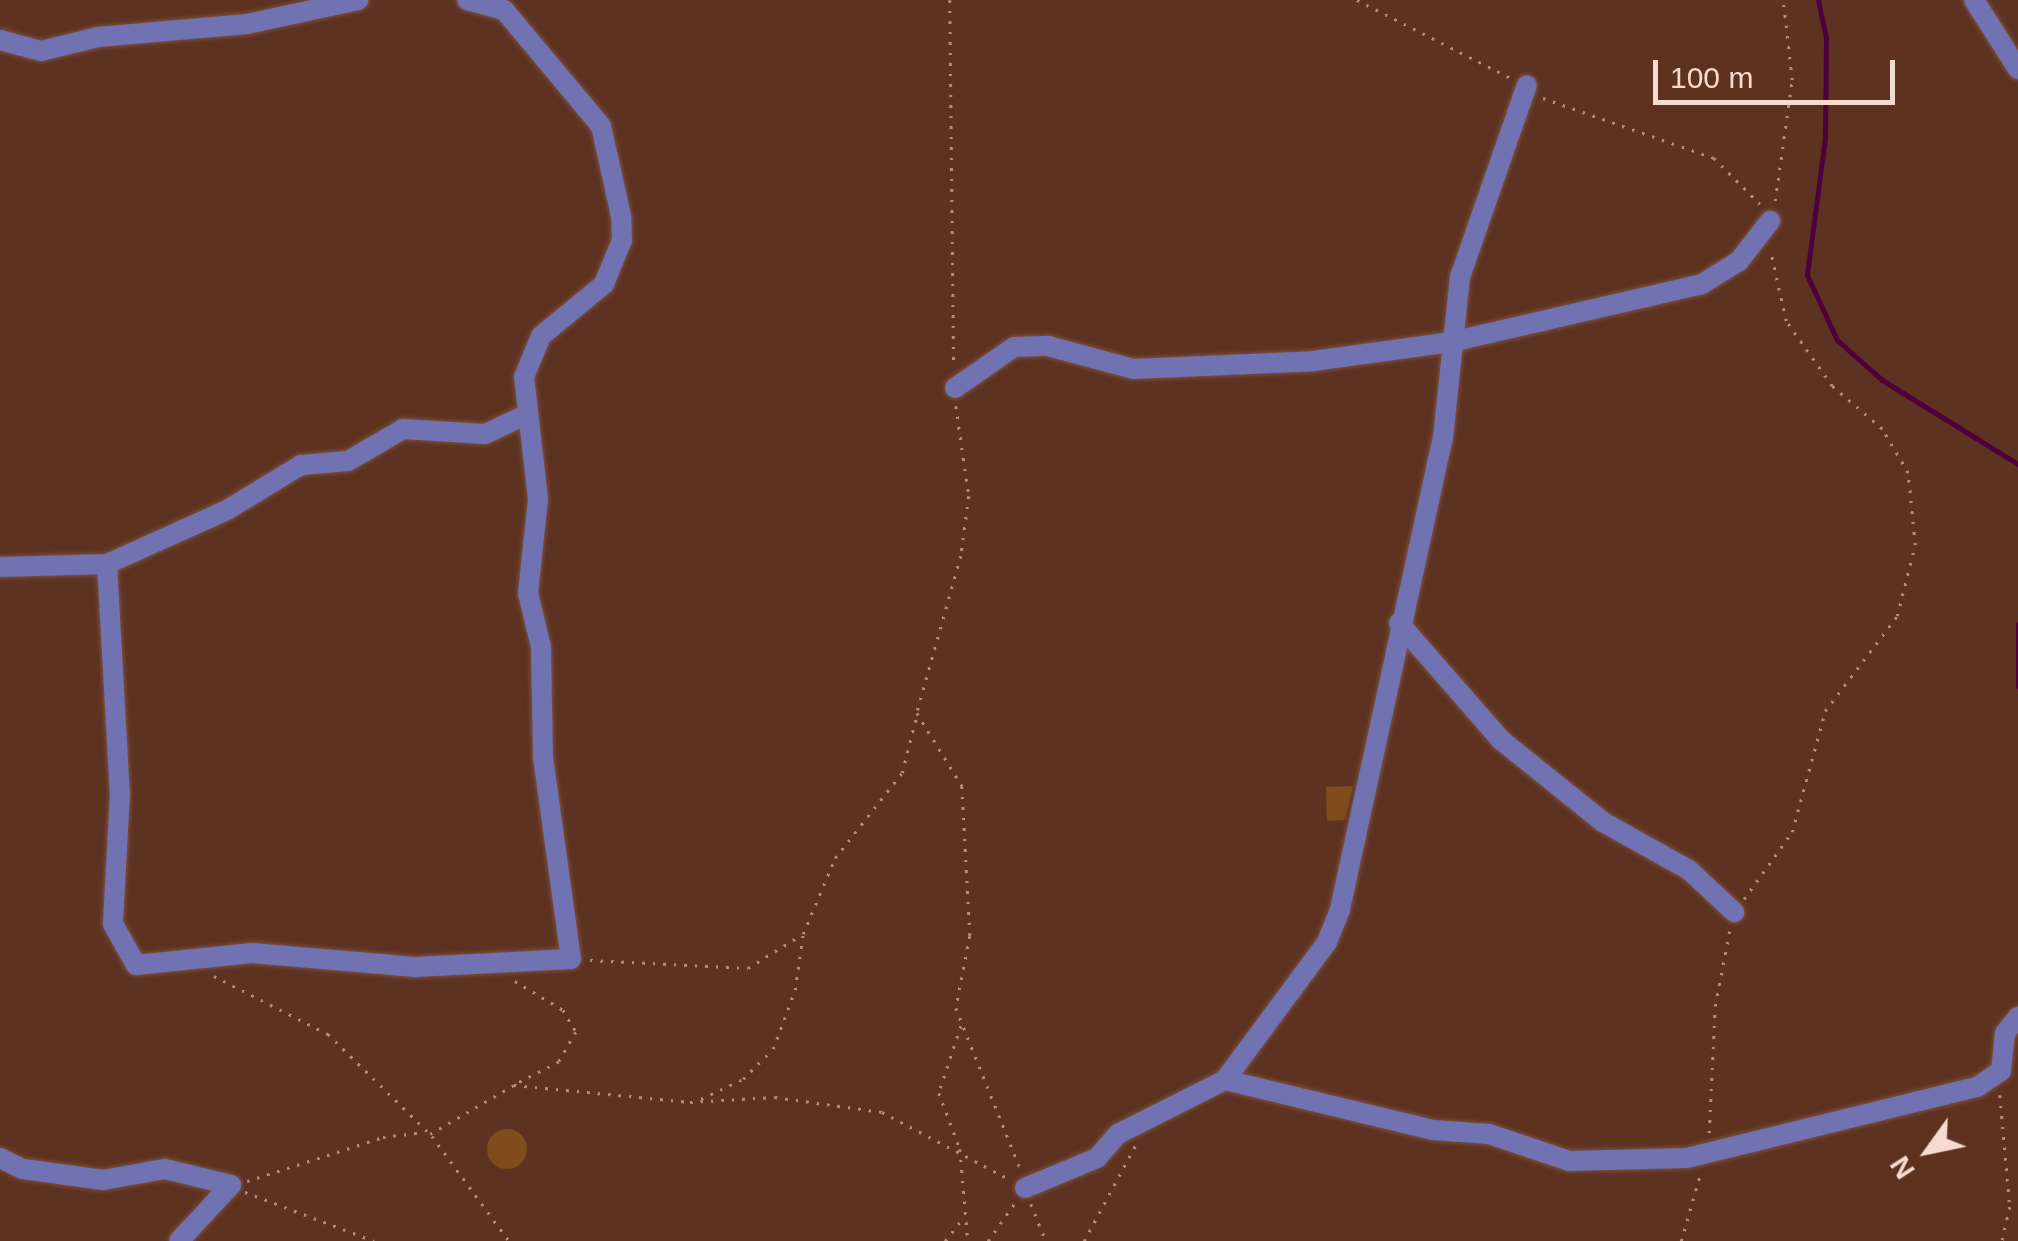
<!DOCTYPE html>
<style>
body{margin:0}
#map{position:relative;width:2018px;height:1241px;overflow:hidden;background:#5e3220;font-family:Arial,sans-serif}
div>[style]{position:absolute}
.stream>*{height:5px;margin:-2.5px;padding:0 2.5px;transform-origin:2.5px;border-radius:2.5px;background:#4e003a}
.building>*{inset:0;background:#7f4d1b}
.round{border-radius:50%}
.path>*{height:2.5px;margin-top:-1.25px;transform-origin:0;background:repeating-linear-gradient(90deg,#b28e80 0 2.5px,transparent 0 10.5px)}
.roads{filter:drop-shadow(0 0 2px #7a5040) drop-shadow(0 0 2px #7a5040)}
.minor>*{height:20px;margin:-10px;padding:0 10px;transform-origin:10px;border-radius:10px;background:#7072b1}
span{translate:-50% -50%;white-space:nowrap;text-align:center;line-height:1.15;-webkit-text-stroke:9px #5e3220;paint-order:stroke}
.north{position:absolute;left:1878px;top:1101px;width:100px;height:100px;-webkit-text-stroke:8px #5e3220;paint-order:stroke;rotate:237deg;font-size:28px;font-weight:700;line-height:40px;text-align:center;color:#f7dacf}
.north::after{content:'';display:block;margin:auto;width:35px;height:45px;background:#f7dacf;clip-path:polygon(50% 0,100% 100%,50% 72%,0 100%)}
.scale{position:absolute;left:1653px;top:60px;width:242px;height:45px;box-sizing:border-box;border:5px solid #f7dacf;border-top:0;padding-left:12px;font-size:30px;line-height:35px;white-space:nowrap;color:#f7dacf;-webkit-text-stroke:8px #5e3220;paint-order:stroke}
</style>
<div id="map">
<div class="stream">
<i style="left:1818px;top:0;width:39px;rotate:78deg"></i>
<i style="left:1826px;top:38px;width:100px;rotate:90.6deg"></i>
<i style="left:1825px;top:138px;width:138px;rotate:97.5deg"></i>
<i style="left:1807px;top:275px;width:72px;rotate:65.2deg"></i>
<i style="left:1837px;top:340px;width:60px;rotate:41.6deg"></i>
<i style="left:1882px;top:380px;width:160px;rotate:31.7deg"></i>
<i style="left:2018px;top:624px;width:62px;rotate:90deg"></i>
</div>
<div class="building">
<i style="clip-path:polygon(1353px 786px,1345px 820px,1327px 821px,1326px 787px)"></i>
<i class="round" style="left:487px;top:1129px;width:40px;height:40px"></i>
</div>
<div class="path">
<i style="left:950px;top:0;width:363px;rotate:89.4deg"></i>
<i style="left:1357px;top:0;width:173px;rotate:26.9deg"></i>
<i style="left:1543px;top:98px;width:181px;rotate:19.3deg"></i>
<i style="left:1714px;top:158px;width:65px;rotate:45deg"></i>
<i style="left:1775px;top:201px;width:122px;rotate:-82deg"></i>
<i style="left:1792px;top:80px;width:81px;rotate:-96.4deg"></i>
<i style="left:956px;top:406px;width:91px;rotate:81.8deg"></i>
<i style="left:969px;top:496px;width:61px;rotate:97.6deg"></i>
<i style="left:961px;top:556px;width:163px;rotate:105.7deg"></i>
<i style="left:917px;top:713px;width:86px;rotate:58.3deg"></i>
<i style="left:962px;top:786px;width:150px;rotate:86.9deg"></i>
<i style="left:970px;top:936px;width:73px;rotate:101deg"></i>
<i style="left:956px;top:1008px;width:172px;rotate:68.2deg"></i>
<i style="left:1744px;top:899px;width:82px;rotate:-54.4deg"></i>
<i style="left:1792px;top:832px;width:125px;rotate:-74.7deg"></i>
<i style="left:1825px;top:711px;width:119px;rotate:-52.8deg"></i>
<i style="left:1897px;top:616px;width:73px;rotate:-75.8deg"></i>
<i style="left:1915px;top:545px;width:72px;rotate:-95.6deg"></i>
<i style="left:1908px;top:473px;width:51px;rotate:-120.6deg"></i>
<i style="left:1882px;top:429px;width:66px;rotate:-139.3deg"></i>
<i style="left:1832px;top:386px;width:80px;rotate:-125.3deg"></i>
<i style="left:1786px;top:321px;width:69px;rotate:-102.6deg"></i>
<i style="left:590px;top:960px;width:158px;rotate:2.9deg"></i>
<i style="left:748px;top:968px;width:62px;rotate:-31.9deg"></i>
<i style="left:214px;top:976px;width:128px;rotate:27deg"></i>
<i style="left:328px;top:1034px;width:143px;rotate:44.4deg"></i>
<i style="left:430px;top:1134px;width:97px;rotate:-30.3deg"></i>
<i style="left:514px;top:1085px;width:177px;rotate:5.5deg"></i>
<i style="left:690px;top:1102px;width:85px;rotate:-3.4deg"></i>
<i style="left:775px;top:1097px;width:108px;rotate:8deg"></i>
<i style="left:882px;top:1112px;width:146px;rotate:27.8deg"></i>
<i style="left:515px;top:981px;width:56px;rotate:31.1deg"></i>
<i style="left:563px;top:1010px;width:26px;rotate:59deg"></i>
<i style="left:576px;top:1032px;width:34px;rotate:120deg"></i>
<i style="left:559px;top:1062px;width:48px;rotate:152.9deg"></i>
<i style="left:961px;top:1026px;width:71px;rotate:108.2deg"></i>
<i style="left:939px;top:1093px;width:60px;rotate:69.4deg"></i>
<i style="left:960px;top:1149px;width:92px;rotate:85deg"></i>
<i style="left:2000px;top:1095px;width:112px;rotate:84.9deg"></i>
<i style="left:2010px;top:1207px;width:35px;rotate:103deg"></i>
<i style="left:701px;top:1099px;width:47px;rotate:-25.5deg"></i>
<i style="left:743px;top:1079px;width:42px;rotate:-45deg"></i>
<i style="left:773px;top:1049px;width:63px;rotate:-69.6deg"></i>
<i style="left:795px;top:990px;width:57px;rotate:-81.9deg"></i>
<i style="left:803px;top:934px;width:82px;rotate:-67.2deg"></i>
<i style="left:835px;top:858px;width:108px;rotate:-51.8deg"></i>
<i style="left:902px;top:773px;width:61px;rotate:-75.7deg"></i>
<i style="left:1709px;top:1133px;width:127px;rotate:-87.3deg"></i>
<i style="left:1715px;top:1006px;width:79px;rotate:-79.1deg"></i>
<i style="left:432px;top:1136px;width:130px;rotate:53.7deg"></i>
<i style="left:247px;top:1181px;width:143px;rotate:-17.9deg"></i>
<i style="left:383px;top:1137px;width:42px;rotate:-6.8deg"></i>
<i style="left:245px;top:1192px;width:138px;rotate:20.8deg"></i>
<i style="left:1031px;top:1204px;width:40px;rotate:68deg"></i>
<i style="left:945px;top:1241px;width:31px;rotate:-52deg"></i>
<i style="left:988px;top:1241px;width:49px;rotate:-55deg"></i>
<i style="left:1084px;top:1241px;width:108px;rotate:-61.8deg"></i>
<i style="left:1681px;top:1241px;width:69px;rotate:-73.9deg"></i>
</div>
<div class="roads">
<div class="minor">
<i style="left:1974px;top:0;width:82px;rotate:57.5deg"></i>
<i style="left:0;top:40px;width:42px;rotate:15deg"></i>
<i style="left:41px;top:51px;width:59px;rotate:-13.8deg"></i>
<i style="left:98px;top:37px;width:150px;rotate:-5deg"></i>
<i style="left:247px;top:24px;width:114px;rotate:-12.2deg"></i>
<i style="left:955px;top:388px;width:72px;rotate:-34.8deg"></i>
<i style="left:1014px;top:347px;width:34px;rotate:-2deg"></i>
<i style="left:1048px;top:346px;width:88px;rotate:15.1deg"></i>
<i style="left:1133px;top:369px;width:180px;rotate:-2.5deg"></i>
<i style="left:1313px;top:361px;width:139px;rotate:-7.8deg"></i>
<i style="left:1451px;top:342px;width:258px;rotate:-13deg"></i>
<i style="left:1702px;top:284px;width:44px;rotate:-31.9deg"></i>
<i style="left:1739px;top:261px;width:51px;rotate:-52.2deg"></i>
<i style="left:107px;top:564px;width:132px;rotate:-24.2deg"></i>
<i style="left:227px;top:510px;width:87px;rotate:-31.3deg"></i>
<i style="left:301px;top:465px;width:47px;rotate:-4.9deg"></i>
<i style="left:348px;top:461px;width:64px;rotate:-30.2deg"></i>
<i style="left:403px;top:429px;width:82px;rotate:3.5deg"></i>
<i style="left:485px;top:434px;width:45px;rotate:-24.9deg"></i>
<i style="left:0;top:567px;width:107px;rotate:-1.6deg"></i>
<i style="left:107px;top:564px;width:229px;rotate:86.8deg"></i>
<i style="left:120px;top:793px;width:131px;rotate:93.1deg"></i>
<i style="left:113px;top:924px;width:47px;rotate:60.7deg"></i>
<i style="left:136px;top:965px;width:117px;rotate:-5.9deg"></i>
<i style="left:252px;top:953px;width:164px;rotate:4.9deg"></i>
<i style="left:415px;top:967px;width:156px;rotate:-2.9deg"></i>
<i style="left:571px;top:959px;width:205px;rotate:-97.9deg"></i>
<i style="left:543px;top:756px;width:109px;rotate:-91.1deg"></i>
<i style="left:541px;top:647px;width:56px;rotate:-103.5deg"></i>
<i style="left:528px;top:593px;width:95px;rotate:-83.9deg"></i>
<i style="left:538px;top:499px;width:123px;rotate:-96.5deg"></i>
<i style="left:524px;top:377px;width:44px;rotate:-67.5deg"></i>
<i style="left:541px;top:336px;width:82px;rotate:-39.5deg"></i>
<i style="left:604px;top:284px;width:48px;rotate:-67.8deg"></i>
<i style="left:622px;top:240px;width:24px;rotate:-92deg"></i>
<i style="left:621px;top:216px;width:92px;rotate:-102.5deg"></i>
<i style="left:601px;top:126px;width:151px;rotate:-129.9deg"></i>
<i style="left:504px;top:10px;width:38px;rotate:-165deg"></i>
<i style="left:1399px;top:623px;width:155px;rotate:48.9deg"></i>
<i style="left:1501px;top:740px;width:131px;rotate:38.8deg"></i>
<i style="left:1603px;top:822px;width:98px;rotate:29.2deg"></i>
<i style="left:1689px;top:870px;width:62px;rotate:43deg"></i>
<i style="left:1225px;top:1080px;width:172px;rotate:-53.5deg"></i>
<i style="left:1327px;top:942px;width:35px;rotate:-68deg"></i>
<i style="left:1340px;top:909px;width:482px;rotate:-77.7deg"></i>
<i style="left:1443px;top:438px;width:162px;rotate:-84deg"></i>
<i style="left:1460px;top:277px;width:203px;rotate:-70.8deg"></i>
<i style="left:0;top:1158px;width:25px;rotate:26deg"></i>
<i style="left:23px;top:1169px;width:81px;rotate:7.8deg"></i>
<i style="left:103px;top:1180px;width:63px;rotate:-10.1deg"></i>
<i style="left:165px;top:1169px;width:68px;rotate:13.6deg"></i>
<i style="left:231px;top:1185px;width:76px;rotate:132.9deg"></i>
<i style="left:1025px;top:1188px;width:78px;rotate:-22.6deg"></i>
<i style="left:1097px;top:1158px;width:32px;rotate:-49deg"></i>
<i style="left:1118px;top:1134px;width:120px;rotate:-26.8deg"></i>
<i style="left:1225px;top:1080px;width:214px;rotate:13.5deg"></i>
<i style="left:1433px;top:1130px;width:56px;rotate:4.1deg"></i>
<i style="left:1489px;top:1134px;width:84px;rotate:18.6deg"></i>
<i style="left:1569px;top:1161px;width:118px;rotate:-1.5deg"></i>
<i style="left:1687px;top:1158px;width:299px;rotate:-13.8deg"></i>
<i style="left:1977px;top:1087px;width:29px;rotate:-34deg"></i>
<i style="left:2001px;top:1071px;width:38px;rotate:-84deg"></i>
<i style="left:2005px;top:1033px;width:21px;rotate:-51deg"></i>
</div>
</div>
<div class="north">N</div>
<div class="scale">100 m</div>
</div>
